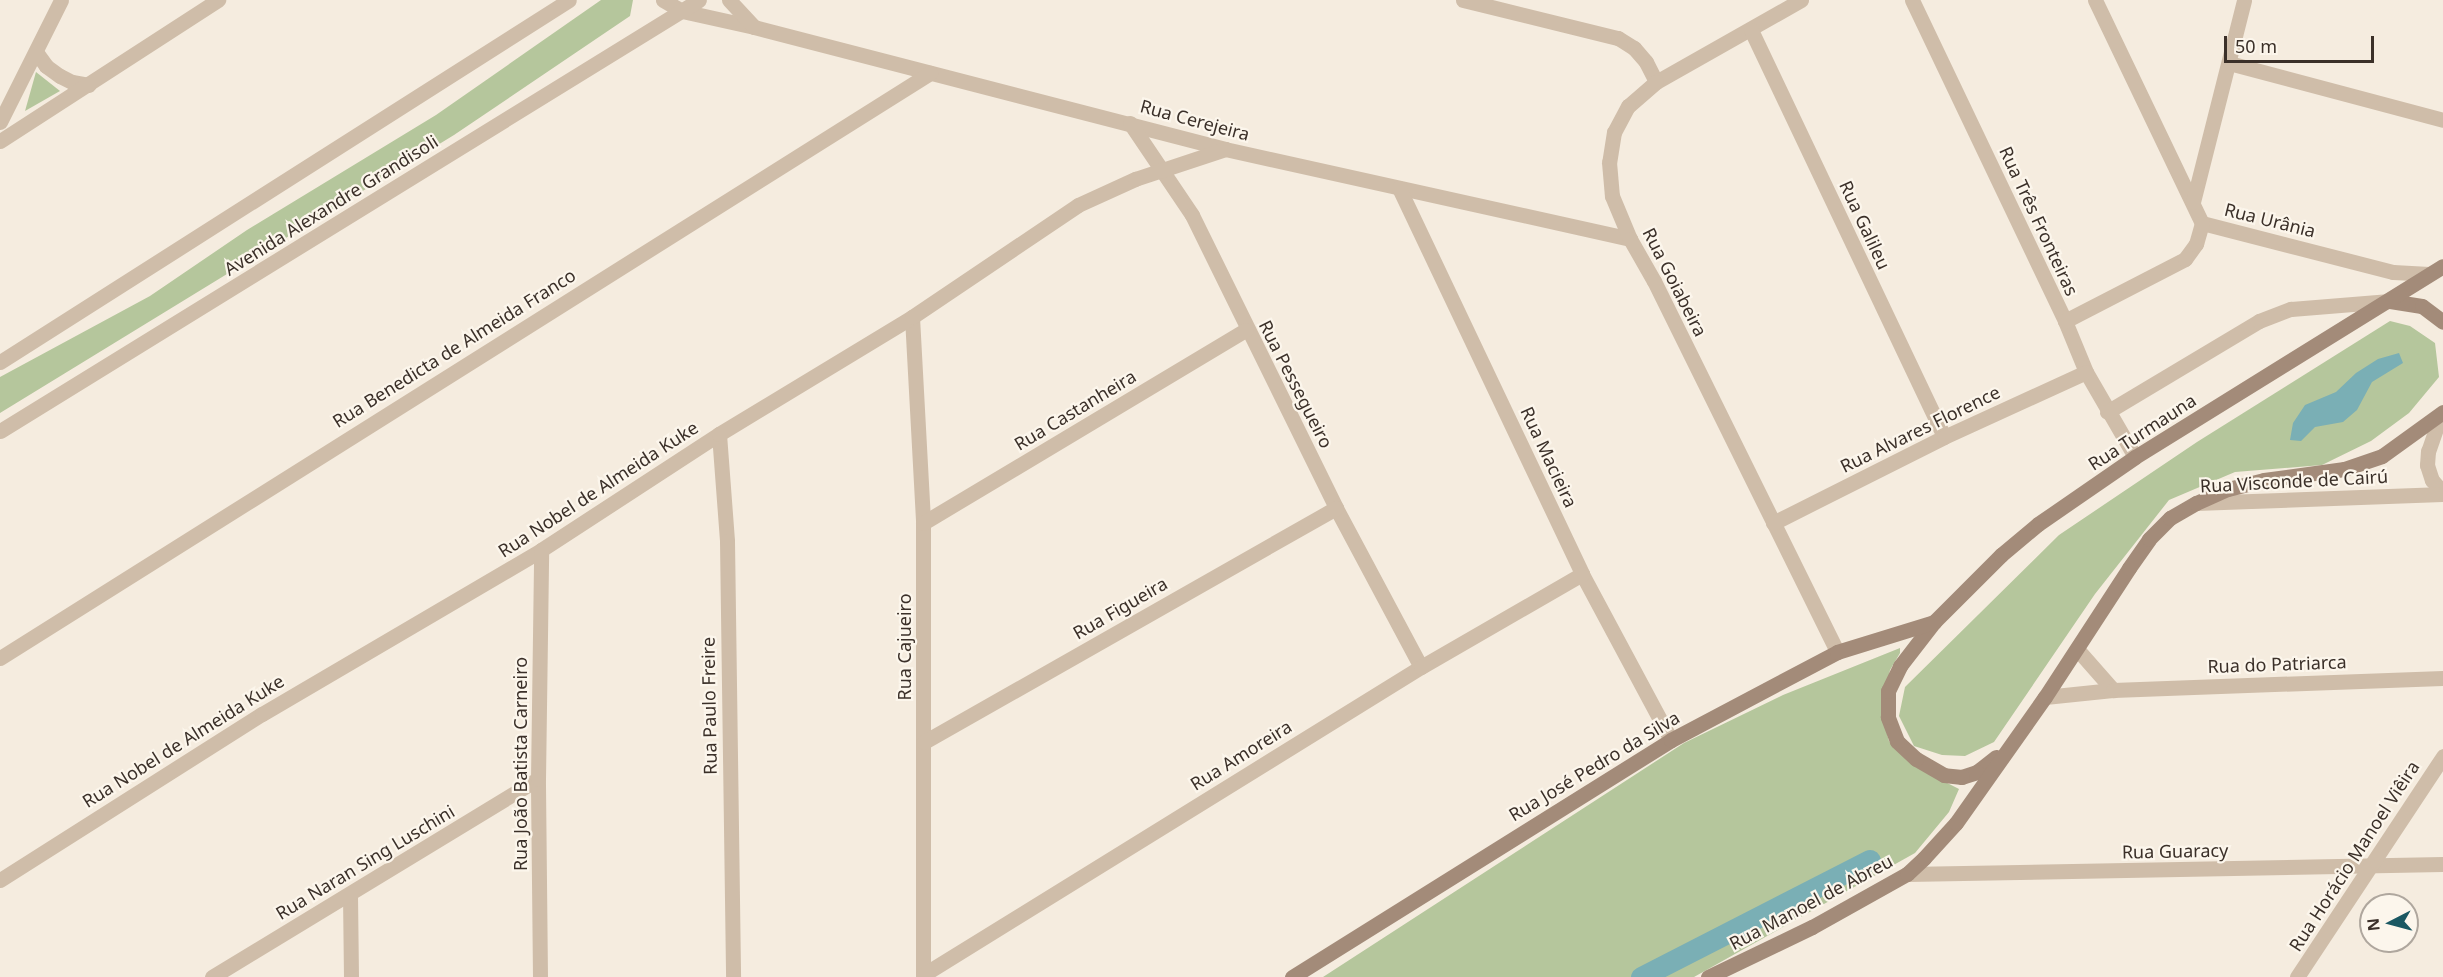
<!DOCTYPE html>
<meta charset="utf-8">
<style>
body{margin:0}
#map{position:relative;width:2443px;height:977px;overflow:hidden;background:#f5ecdf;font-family:"Noto Sans",sans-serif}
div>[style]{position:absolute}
.green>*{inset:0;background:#b5c69c}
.water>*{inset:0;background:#7aafb5}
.canal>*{height:21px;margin:-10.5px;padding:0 10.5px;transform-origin:10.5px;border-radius:10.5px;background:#7aafb5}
.minor>*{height:15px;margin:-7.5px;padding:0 7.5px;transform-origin:7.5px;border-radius:7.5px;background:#cfbda9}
.secondary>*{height:15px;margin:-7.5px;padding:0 7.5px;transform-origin:7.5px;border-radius:7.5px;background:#a38b79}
span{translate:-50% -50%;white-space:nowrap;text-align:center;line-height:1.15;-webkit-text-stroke:4.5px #fcf6ec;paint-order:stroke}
.street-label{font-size:18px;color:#3b3029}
.north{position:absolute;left:2359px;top:893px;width:60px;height:60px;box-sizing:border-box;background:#fcf6ec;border:2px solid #afa79e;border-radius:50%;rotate:264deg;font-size:16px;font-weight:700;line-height:24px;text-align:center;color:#3b3029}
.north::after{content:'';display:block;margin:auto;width:21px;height:27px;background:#1a5862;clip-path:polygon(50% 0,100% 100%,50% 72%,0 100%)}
.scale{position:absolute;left:2224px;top:36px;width:150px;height:27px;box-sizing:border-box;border:3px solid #3b3029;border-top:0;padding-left:8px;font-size:18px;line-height:21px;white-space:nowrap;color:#3b3029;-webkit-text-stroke:4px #fcf6ec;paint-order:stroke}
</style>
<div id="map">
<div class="green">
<i style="clip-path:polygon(601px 0,633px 0,630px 16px,454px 135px,0 413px,0 377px,150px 296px,247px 230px,436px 115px)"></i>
<i style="clip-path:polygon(36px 72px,60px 91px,25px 111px)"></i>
<i style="clip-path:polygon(2390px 321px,2410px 326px,2435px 343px,2439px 377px,2409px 413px,2371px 441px,2322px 465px,2235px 472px,2169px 500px,2095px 594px,1994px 742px,1965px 756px,1942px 755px,1914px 746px,1899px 716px,1905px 687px,2059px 535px,2197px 442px)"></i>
<i style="clip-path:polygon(1900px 648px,1900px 653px,1890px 670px,1881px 712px,1889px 741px,1914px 766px,1959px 789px,1949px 812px,1915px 853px,1694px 977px,1323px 977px,1684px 743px,1783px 695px)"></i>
</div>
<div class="water">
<i style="clip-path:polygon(2399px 353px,2403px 363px,2372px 382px,2357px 410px,2343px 422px,2315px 427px,2301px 441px,2290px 440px,2293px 423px,2305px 405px,2336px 392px,2356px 373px,2378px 359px)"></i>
</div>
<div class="canal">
<i style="left:1641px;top:977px;width:257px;rotate:-27.1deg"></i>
</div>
<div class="minor">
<i style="left:663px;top:0;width:22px;rotate:30deg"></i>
<i style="left:682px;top:11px;width:74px;rotate:12.5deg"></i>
<i style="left:754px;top:27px;width:487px;rotate:14.5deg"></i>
<i style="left:1225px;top:149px;width:415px;rotate:12.5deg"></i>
<i style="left:729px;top:0;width:37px;rotate:47deg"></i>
<i style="left:1463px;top:0;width:160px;rotate:13.8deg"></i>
<i style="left:1618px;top:38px;width:19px;rotate:32deg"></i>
<i style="left:1634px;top:48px;width:18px;rotate:49deg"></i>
<i style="left:1646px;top:62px;width:22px;rotate:63deg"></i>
<i style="left:1801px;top:0;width:167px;rotate:150.5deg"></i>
<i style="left:1656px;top:82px;width:37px;rotate:139deg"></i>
<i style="left:1628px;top:106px;width:30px;rotate:118deg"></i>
<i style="left:1614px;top:132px;width:30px;rotate:99deg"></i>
<i style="left:1609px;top:162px;width:34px;rotate:85deg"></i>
<i style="left:1612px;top:196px;width:47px;rotate:67.3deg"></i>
<i style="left:1630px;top:239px;width:48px;rotate:60.3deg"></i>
<i style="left:1654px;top:281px;width:414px;rotate:63.7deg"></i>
<i style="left:1912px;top:0;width:356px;rotate:64.5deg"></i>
<i style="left:2065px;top:321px;width:55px;rotate:67.6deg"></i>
<i style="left:2086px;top:372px;width:98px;rotate:60deg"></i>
<i style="left:2095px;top:0;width:247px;rotate:64.4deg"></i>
<i style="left:1751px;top:30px;width:450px;rotate:64.6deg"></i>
<i style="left:36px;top:52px;width:17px;rotate:54deg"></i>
<i style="left:46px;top:66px;width:17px;rotate:36deg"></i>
<i style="left:60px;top:76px;width:13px;rotate:27deg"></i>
<i style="left:72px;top:82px;width:17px;rotate:10deg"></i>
<i style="left:2229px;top:63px;width:221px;rotate:14.9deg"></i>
<i style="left:0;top:122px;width:136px;rotate:-63.4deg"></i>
<i style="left:1130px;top:123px;width:111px;rotate:56deg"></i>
<i style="left:1192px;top:215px;width:326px;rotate:63.8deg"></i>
<i style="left:1336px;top:508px;width:180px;rotate:61.9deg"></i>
<i style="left:0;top:141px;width:260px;rotate:-32.9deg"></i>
<i style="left:1399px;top:188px;width:427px;rotate:64.6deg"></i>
<i style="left:1582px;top:574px;width:188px;rotate:61.8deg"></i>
<i style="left:2193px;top:202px;width:208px;rotate:-75.8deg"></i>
<i style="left:2202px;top:223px;width:197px;rotate:14.4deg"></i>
<i style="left:2393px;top:272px;width:36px;rotate:3deg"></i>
<i style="left:912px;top:317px;width:206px;rotate:86.9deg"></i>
<i style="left:923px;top:523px;width:454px;rotate:90deg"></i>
<i style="left:2065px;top:321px;width:135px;rotate:-27.3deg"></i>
<i style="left:2185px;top:259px;width:19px;rotate:-54deg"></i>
<i style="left:2196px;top:244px;width:22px;rotate:-74deg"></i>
<i style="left:0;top:362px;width:674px;rotate:-32.46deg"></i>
<i style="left:2107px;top:412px;width:177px;rotate:-30.9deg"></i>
<i style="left:2259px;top:321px;width:34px;rotate:-21deg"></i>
<i style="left:2291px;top:309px;width:99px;rotate:-4.6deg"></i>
<i style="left:2441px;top:414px;width:39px;rotate:109deg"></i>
<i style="left:2428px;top:451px;width:14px;rotate:94deg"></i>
<i style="left:2427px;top:465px;width:16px;rotate:72deg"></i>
<i style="left:2432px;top:480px;width:17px;rotate:50deg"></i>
<i style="left:0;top:431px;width:821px;rotate:-31.66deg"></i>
<i style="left:719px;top:434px;width:107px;rotate:85.7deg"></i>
<i style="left:727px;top:541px;width:436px;rotate:89.2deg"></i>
<i style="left:2196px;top:503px;width:247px;rotate:-2.1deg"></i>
<i style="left:923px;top:523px;width:376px;rotate:-30.9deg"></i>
<i style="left:1773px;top:523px;width:191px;rotate:-26.7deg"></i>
<i style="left:1944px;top:437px;width:156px;rotate:-24.6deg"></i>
<i style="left:2077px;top:649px;width:55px;rotate:48.7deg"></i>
<i style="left:0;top:658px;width:1099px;rotate:-32.17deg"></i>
<i style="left:2045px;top:697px;width:68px;rotate:-5.9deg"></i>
<i style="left:2113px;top:690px;width:330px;rotate:-2.1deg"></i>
<i style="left:924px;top:742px;width:474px;rotate:-29.6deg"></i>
<i style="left:1907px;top:874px;width:536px;rotate:-1.07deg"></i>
<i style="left:0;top:880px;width:310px;rotate:-32.4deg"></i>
<i style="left:262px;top:714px;width:324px;rotate:-30.4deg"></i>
<i style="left:541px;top:550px;width:212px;rotate:-33.1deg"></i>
<i style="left:719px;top:434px;width:226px;rotate:-31.2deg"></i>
<i style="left:912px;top:317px;width:200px;rotate:-34deg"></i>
<i style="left:1078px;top:205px;width:63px;rotate:-24.5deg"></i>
<i style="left:1135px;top:179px;width:95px;rotate:-18.4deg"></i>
<i style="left:350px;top:895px;width:82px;rotate:89.3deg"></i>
<i style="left:923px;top:975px;width:586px;rotate:-31.74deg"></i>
<i style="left:1421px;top:667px;width:186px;rotate:-30deg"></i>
<i style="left:212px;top:977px;width:381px;rotate:-31.3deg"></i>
<i style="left:540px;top:977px;width:198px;rotate:-90.6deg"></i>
<i style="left:538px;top:779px;width:229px;rotate:-89.2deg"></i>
<i style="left:2297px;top:977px;width:265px;rotate:-56.5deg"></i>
</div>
<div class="secondary">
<i style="left:2390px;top:301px;width:32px;rotate:9deg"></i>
<i style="left:2422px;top:306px;width:26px;rotate:37deg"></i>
<i style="left:1996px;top:757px;width:24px;rotate:142deg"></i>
<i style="left:1977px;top:772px;width:16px;rotate:162deg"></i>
<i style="left:1962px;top:777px;width:18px;rotate:-174deg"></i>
<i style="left:1944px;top:775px;width:32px;rotate:-150deg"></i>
<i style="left:1916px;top:759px;width:26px;rotate:-137deg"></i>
<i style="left:1897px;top:741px;width:26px;rotate:-111deg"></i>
<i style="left:1888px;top:717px;width:26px;rotate:-90deg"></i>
<i style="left:1888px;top:691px;width:28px;rotate:-64deg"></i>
<i style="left:1900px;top:666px;width:56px;rotate:-52.3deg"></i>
<i style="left:1934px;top:622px;width:95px;rotate:-45deg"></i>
<i style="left:2001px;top:555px;width:48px;rotate:-40deg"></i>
<i style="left:2038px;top:524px;width:118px;rotate:-34.6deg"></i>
<i style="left:2135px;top:457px;width:362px;rotate:-31.8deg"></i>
<i style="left:1292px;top:977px;width:447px;rotate:-32deg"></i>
<i style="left:1671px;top:740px;width:188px;rotate:-27.9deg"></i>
<i style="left:1837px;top:652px;width:102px;rotate:-17.2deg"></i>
<i style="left:1708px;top:977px;width:115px;rotate:-25.7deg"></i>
<i style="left:1812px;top:927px;width:109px;rotate:-29.2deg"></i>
<i style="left:1907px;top:874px;width:23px;rotate:-43deg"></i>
<i style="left:1924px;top:858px;width:47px;rotate:-47.6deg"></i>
<i style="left:1956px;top:823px;width:154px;rotate:-54.8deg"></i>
<i style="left:2045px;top:697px;width:154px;rotate:-56.9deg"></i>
<i style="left:2129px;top:568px;width:35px;rotate:-55deg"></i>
<i style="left:2149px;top:539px;width:30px;rotate:-45deg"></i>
<i style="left:2170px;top:518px;width:30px;rotate:-30deg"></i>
<i style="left:2196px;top:503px;width:35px;rotate:-24deg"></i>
<i style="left:2228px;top:489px;width:37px;rotate:-14deg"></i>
<i style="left:2264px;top:480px;width:81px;rotate:-7.8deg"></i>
<i style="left:2344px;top:469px;width:40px;rotate:-18.9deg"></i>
<i style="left:2382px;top:456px;width:75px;rotate:-35.8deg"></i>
</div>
<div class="street-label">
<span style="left:1195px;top:120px;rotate:15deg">Rua Cerejeira</span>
<span style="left:331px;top:205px;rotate:-32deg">Avenida Alexandre Grandisoli</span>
<span style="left:2270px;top:220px;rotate:14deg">Rua Urânia</span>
<span style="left:2039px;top:221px;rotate:65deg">Rua Três Fronteiras</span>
<span style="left:1865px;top:225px;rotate:65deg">Rua Galileu</span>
<span style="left:1675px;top:282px;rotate:63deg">Rua Goiabeira</span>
<span style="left:454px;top:348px;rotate:-32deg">Rua Benedicta de Almeida Franco</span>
<span style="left:1296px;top:384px;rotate:63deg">Rua Pessegueiro</span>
<span style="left:1075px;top:410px;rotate:-31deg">Rua Castanheira</span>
<span style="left:1920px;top:429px;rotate:-26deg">Rua Alvares Florence</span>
<span style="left:2142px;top:432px;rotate:-33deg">Rua Turmauna</span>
<span style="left:1549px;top:457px;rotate:65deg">Rua Macieira</span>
<span style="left:2294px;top:481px;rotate:-3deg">Rua Visconde de Cairú</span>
<span style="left:598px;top:489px;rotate:-33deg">Rua Nobel de Almeida Kuke</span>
<span style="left:1120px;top:608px;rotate:-30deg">Rua Figueira</span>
<span style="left:904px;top:647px;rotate:-90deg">Rua Cajueiro</span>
<span style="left:2277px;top:664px;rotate:-2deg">Rua do Patriarca</span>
<span style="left:709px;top:706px;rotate:-91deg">Rua Paulo Freire</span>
<span style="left:183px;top:741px;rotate:-32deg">Rua Nobel de Almeida Kuke</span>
<span style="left:1241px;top:755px;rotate:-32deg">Rua Amoreira</span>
<span style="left:520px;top:764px;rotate:-90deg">Rua João Batista Carneiro</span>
<span style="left:1594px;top:766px;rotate:-31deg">Rua José Pedro da Silva</span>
<span style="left:2175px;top:851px;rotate:-1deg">Rua Guaracy</span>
<span style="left:2354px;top:856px;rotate:-57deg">Rua Horácio Manoel Viêira</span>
<span style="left:365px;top:862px;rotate:-31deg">Rua Naran Sing Luschini</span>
<span style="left:1811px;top:902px;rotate:-28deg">Rua Manoel de Abreu</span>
</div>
<div class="north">N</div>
<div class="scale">50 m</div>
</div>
